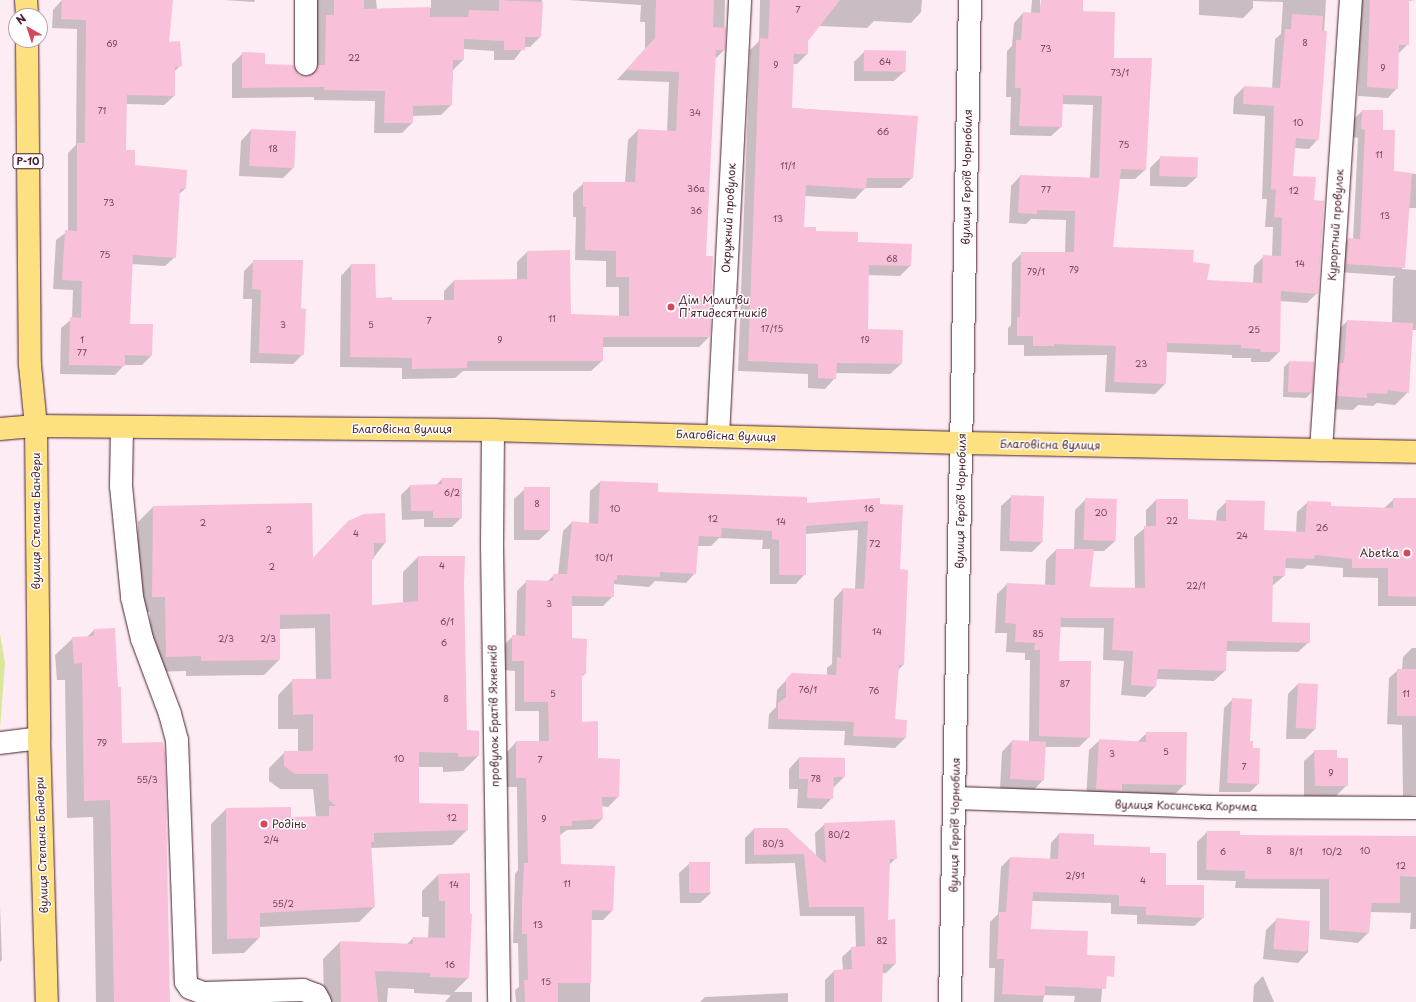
<!DOCTYPE html>
<meta charset="utf-8">
<style>
body{margin:0}
#map{position:relative;width:1416px;height:1002px;overflow:hidden;background:#fdecf4;font-family:"Playpen Sans",sans-serif}
div>[style]{position:absolute}
.green>*{inset:0;background:#d8e79a}
.shadow>*{inset:0;background:#0003}
.building>*{inset:0;background:#f8c1d9;transform-origin:0 0}
.roads{filter:drop-shadow(0 0 1px #4a1f2b) drop-shadow(0 0 1px #4a1f2b)}
.minor>*{height:22px;margin:-11px;padding:0 11px;transform-origin:11px;border-radius:11px;background:#fff}
.major>*{height:22px;margin:-11px;padding:0 11px;transform-origin:11px;border-radius:11px;background:#fde080}
.dots>*{width:11px;height:11px;translate:-50% -50%;box-sizing:border-box;border:2px solid #fff;border-radius:50%}
span{translate:-50% -50%;white-space:nowrap;text-align:center;line-height:1.15;-webkit-text-stroke:3px #fff;paint-order:stroke}
.number-label{font-size:9px;color:#764856}
.number-label span{-webkit-text-stroke-width:0}
.shield-label span{padding:1px 3px;background:#fff;border:1px solid;border-radius:3px;-webkit-text-stroke-width:0}
.shield-label{font-size:10px;color:#4a1f2b;font-weight:700}
.street-label{font-size:11px;color:#4a1f2b}
.poi-label{font-size:11px;color:#4a1f2b}
.left{translate:0 -50%;text-align:left}
.right{translate:-100% -50%;text-align:right}
.north{position:absolute;left:8px;top:8px;width:40px;height:40px;box-sizing:border-box;background:#fff;border:1px solid #b7a5aa;border-radius:50%;rotate:321deg;font-size:11px;font-weight:700;line-height:16px;text-align:center;color:#4a1f2b}
.north::after{content:'';display:block;margin:auto;width:14px;height:18px;background:#d1495b;clip-path:polygon(50% 0,100% 100%,50% 72%,0 100%)}
</style>
<div id="map">
<div class="green">
<i style="clip-path:polygon(0 634px,5px 663px,0 729px)"></i>
</div>
<div class="shadow">
<i style="clip-path:polygon(62px 0,172px 0,168px 43px,180px 66px,174px 72px,174px 96px,164px 105px,126px 104px,125px 151px,134px 166px,185px 189px,179px 194px,175px 257px,165px 266px,131px 264px,129px 325px,151px 356px,142px 365px,124px 365px,115px 375px,60px 374px,61px 328px,72px 319px,73px 290px,53px 289px,56px 240px,68px 231px,68px 153px,76px 145px,77px 29px,52px 28px,53px 10px)"></i>
<i style="clip-path:polygon(224px 0,255px 0,254px 2px)"></i>
<i style="clip-path:polygon(312px 0,376px 0,377px 9px,431px 8px,431px 0,542px 0,540px 37px,530px 47px,524px 47px,514px 60px,494px 60px,494px 51px,463px 49px,463px 60px,453px 70px,451px 105px,441px 115px,412px 116px,412px 123px,402px 133px,374px 133px,375px 101px,314px 100px,314px 97px,232px 98px,232px 64px,242px 54px,264px 65px,299px 75px,308px 77px,315px 70px)"></i>
<i style="clip-path:polygon(568px 0,725px 0,724px 50px,714px 60px,705px 257px,710px 336px,699px 347px,602px 347px,602px 361px,591px 371px,463px 371px,455px 378px,402px 379px,402px 368px,340px 367px,341px 276px,351px 265px,375px 299px,391px 301px,444px 301px,444px 291px,454px 281px,517px 280px,517px 262px,527px 252px,570px 315px,619px 317px,619px 287px,606px 287px,606px 261px,575px 260px,576px 217px,573px 217px,573px 193px,584px 183px,625px 183px,628px 140px,638px 130px,667px 132px,669px 82px,617px 80px,645px 49px,645px 22px,640px 22px,641px 5px)"></i>
<i style="clip-path:polygon(760px 0,922px 0,921px 12px,911px 23px,874px 21px,867px 28px,819px 26px,807px 41px,807px 54px,797px 64px,793px 64px,791px 108px,917px 117px,912px 178px,901px 188px,865px 188px,855px 199px,805px 196px,803px 228px,857px 243px,910px 266px,900px 276px,868px 275px,867px 330px,901px 364px,890px 374px,835px 373px,835px 378px,825px 389px,808px 388px,808px 374px,738px 371px,750px 50px,759px 41px)"></i>
<i style="clip-path:polygon(1032px 0,1040px 0,1041px 18px,1042px 0,1082px 0,1082px 12px,1113px 59px,1145px 170px,1135px 179px,1119px 179px,1112px 248px,1192px 263px,1206px 281px,1253px 283px,1254px 266px,1264px 256px,1272px 256px,1273px 227px,1265px 227px,1267px 199px,1262px 199px,1265px 116px,1233px 114px,1234px 97px,1244px 87px,1272px 89px,1275px 39px,1281px 34px,1283px 2px,1253px 1px,1253px 8px,1243px 18px,1199px 15px,1199px 0,1326px 0,1318px 139px,1309px 149px,1294px 148px,1292px 177px,1313px 201px,1317px 293px,1307px 303px,1280px 301px,1279px 352px,1269px 362px,1251px 362px,1251px 358px,1232px 358px,1232px 355px,1166px 352px,1165px 384px,1155px 394px,1105px 392px,1107px 355px,1024px 356px,1024px 345px,1008px 345px,1008px 328px,1011px 325px,1012px 263px,1022px 253px,1065px 253px,1066px 220px,1031px 219px,1026px 224px,1009px 223px,1011px 186px,1020px 176px,1090px 178px,1093px 105px,1062px 104px,1061px 127px,1051px 136px,1010px 135px,1011px 97px,1006px 97px,1007px 51px,1012px 46px,1014px 23px,1023px 13px,1031px 13px)"></i>
<i style="clip-path:polygon(1360px 0,1416px 0,1408px 1px,1408px 44px,1398px 54px,1397px 88px,1388px 98px,1358px 96px)"></i>
<i style="clip-path:polygon(864px 52px,905px 71px,894px 81px,854px 81px,854px 62px)"></i>
<i style="clip-path:polygon(1362px 111px,1382px 131px,1392px 172px,1416px 174px,1416px 208px,1408px 208px,1402px 269px,1416px 270px,1416px 330px,1412px 330px,1408px 392px,1395px 405px,1377px 403px,1373px 406px,1358px 405px,1353px 410px,1325px 409px,1335px 334px,1347px 321px,1392px 323px,1393px 279px,1396px 276px,1338px 272px,1340px 248px,1348px 239px,1353px 240px,1358px 138px,1353px 137px,1354px 119px)"></i>
<i style="clip-path:polygon(251px 130px,295px 132px,294px 167px,283px 178px,239px 176px,241px 141px)"></i>
<i style="clip-path:polygon(1161px 157px,1197px 177px,1186px 187px,1150px 186px,1150px 168px)"></i>
<i style="clip-path:polygon(254px 261px,300px 309px,303px 354px,293px 364px,250px 363px,252px 299px,243px 299px,244px 271px)"></i>
<i style="clip-path:polygon(1289px 362px,1311px 393px,1306px 398px,1283px 397px,1284px 367px)"></i>
<i style="clip-path:polygon(442px 479px,461px 518px,452px 527px,424px 527px,424px 519px,402px 520px,401px 495px,410px 486px,436px 485px)"></i>
<i style="clip-path:polygon(600px 482px,656px 493px,806px 504px,879px 504px,899px 570px,903px 665px,898px 670px,894px 720px,906px 721px,905px 738px,895px 748px,844px 745px,845px 731px,768px 729px,769px 714px,776px 707px,777px 690px,792px 674px,827px 676px,827px 668px,832px 664px,834px 599px,843px 589px,855px 589px,858px 530px,805px 534px,805px 574px,796px 584px,770px 584px,770px 549px,762px 549px,763px 540px,719px 538px,711px 546px,697px 546px,695px 573px,686px 583px,655px 581px,649px 587px,613px 584px,613px 596px,603px 606px,571px 606px,571px 639px,585px 674px,581px 677px,581px 723px,597px 759px,618px 797px,608px 807px,601px 806px,602px 819px,592px 829px,567px 830px,560px 835px,560px 865px,612px 911px,603px 920px,591px 920px,590px 1002px,516px 1002px,515px 990px,519px 987px,518px 943px,513px 943px,515px 874px,518px 870px,517px 787px,506px 787px,507px 752px,516px 742px,539px 742px,539px 711px,515px 711px,515px 671px,503px 670px,503px 646px,513px 636px,516px 637px,517px 591px,527px 581px,547px 582px,554px 575px,558px 575px,563px 531px,572px 522px,589px 524px,590px 491px)"></i>
<i style="clip-path:polygon(525px 489px,550px 530px,539px 540px,514px 540px,514px 499px)"></i>
<i style="clip-path:polygon(1012px 496px,1043px 541px,1032px 552px,1000px 551px,1001px 506px)"></i>
<i style="clip-path:polygon(1086px 499px,1115px 541px,1104px 551px,1093px 551px,1089px 588px,1135px 589px,1134px 537px,1146px 527px,1146px 510px,1156px 500px,1187px 520px,1216px 521px,1217px 511px,1227px 501px,1263px 531px,1296px 533px,1297px 512px,1308px 502px,1330px 507px,1384px 508px,1394px 499px,1416px 499px,1416px 606px,1378px 606px,1378px 578px,1343px 577px,1343px 568px,1307px 565px,1303px 569px,1284px 568px,1284px 576px,1272px 586px,1271px 623px,1309px 642px,1298px 652px,1225px 651px,1225px 671px,1214px 681px,1156px 679px,1155px 687px,1145px 697px,1121px 695px,1124px 661px,1103px 660px,1104px 628px,1060px 627px,1058px 662px,1089px 737px,1079px 747px,1045px 747px,1043px 780px,1033px 791px,1000px 789px,1002px 752px,1012px 741px,1029px 742px,1030px 660px,1025px 660px,1025px 653px,1006px 652px,1007px 633px,995px 633px,997px 594px,1007px 584px,1045px 586px,1046px 560px,1056px 550px,1074px 550px,1075px 510px)"></i>
<i style="clip-path:polygon(153px 507px,312px 560px,332px 538px,385px 543px,371px 561px,371px 606px,403px 604px,403px 572px,418px 557px,463px 583px,466px 731px,478px 732px,478px 756px,463px 771px,443px 772px,443px 767px,418px 767px,418px 804px,467px 830px,452px 845px,370px 848px,374px 907px,359px 922px,259px 927px,259px 938px,244px 953px,212px 954px,211px 824px,226px 809px,290px 808px,290px 818px,316px 817px,313px 789px,280px 789px,269px 781px,269px 768px,285px 752px,298px 752px,298px 729px,278px 729px,278px 695px,293px 680px,316px 680px,315px 628px,279px 629px,279px 660px,264px 675px,186px 676px,186px 671px,151px 672px,150px 612px,137px 612px,138px 522px)"></i>
<i style="clip-path:polygon(94px 630px,121px 744px,169px 1002px,96px 1002px,93px 817px,67px 818px,65px 680px,57px 680px,55px 655px,73px 638px,87px 637px)"></i>
<i style="clip-path:polygon(1412px 648px,1416px 648px,1416px 795px,1403px 796px,1402px 725px,1387px 724px,1389px 678px,1398px 670px,1402px 670px,1403px 657px)"></i>
<i style="clip-path:polygon(1298px 684px,1315px 729px,1305px 739px,1286px 739px,1288px 694px)"></i>
<i style="clip-path:polygon(1233px 699px,1252px 749px,1258px 784px,1250px 792px,1219px 792px,1224px 708px)"></i>
<i style="clip-path:polygon(1147px 733px,1185px 784px,1174px 795px,1117px 794px,1086px 800px,1089px 750px,1100px 740px,1137px 742px)"></i>
<i style="clip-path:polygon(1315px 751px,1336px 759px,1347px 785px,1336px 796px,1304px 796px,1304px 761px)"></i>
<i style="clip-path:polygon(799px 758px,844px 777px,833px 788px,832px 798px,822px 809px,797px 808px,798px 789px,789px 789px,789px 769px)"></i>
<i style="clip-path:polygon(825px 824px,896px 858px,888px 866px,887px 921px,895px 964px,886px 973px,882px 973px,881px 1002px,825px 1002px,825px 980px,834px 971px,843px 970px,842px 957px,852px 948px,856px 948px,855px 916px,800px 916px,795px 863px,745px 864px,745px 838px,754px 829px,816px 856px,815px 833px)"></i>
<i style="clip-path:polygon(1207px 832px,1239px 836px,1416px 837px,1416px 929px,1410px 929px,1411px 913px,1370px 912px,1368px 933px,1358px 943px,1320px 939px,1320px 889px,1235px 888px,1236px 881px,1197px 880px,1197px 842px)"></i>
<i style="clip-path:polygon(1059px 834px,1093px 846px,1149px 854px,1164px 886px,1203px 918px,1194px 926px,1137px 924px,1137px 915px,1111px 914px,1111px 903px,1032px 901px,1030px 930px,1086px 956px,1105px 956px,1101px 1002px,1074px 1002px,1075px 996px,1044px 995px,1043px 1002px,994px 1002px,995px 968px,989px 968px,990px 922px,998px 914px,1001px 867px,1010px 858px,1050px 860px,1051px 843px)"></i>
<i style="clip-path:polygon(690px 863px,711px 893px,700px 903px,680px 903px,679px 873px)"></i>
<i style="clip-path:polygon(439px 874px,468px 978px,454px 992px,472px 992px,472px 1002px,445px 1002px,451px 995px,414px 993px,414px 989px,388px 988px,387px 1002px,324px 1002px,323px 959px,340px 942px,407px 944px,413px 938px,428px 939px,429px 917px,422px 917px,422px 891px)"></i>
<i style="clip-path:polygon(0 905px,2px 960px,0 962px)"></i>
<i style="clip-path:polygon(1277px 919px,1309px 922px,1308px 952px,1298px 963px,1263px 959px,1266px 930px)"></i>
<i style="clip-path:polygon(1263px 976px,1274px 1002px,1253px 1002px,1254px 985px)"></i>
<i style="clip-path:polygon(788px 993px,788px 1002px,700px 1002px,705px 997px)"></i>
</div>
<div class="building">
<i style="clip-path:polygon(62px 0,173px 0,169px 42px,180px 41px,182px 66px,175px 67px,175px 96px,127px 95px,126px 150px,135px 150px,135px 165px,187px 170px,186px 189px,180px 189px,176px 258px,133px 255px,130px 324px,153px 324px,152px 356px,125px 355px,125px 366px,69px 365px,70px 317px,81px 318px,82px 281px,62px 280px,65px 230px,77px 231px,77px 143px,85px 143px,86px 20px,61px 19px)"></i>
<i style="clip-path:polygon(334px 0,364px 0,364px 9px,430px 7px,430px 17px,468px 17px,469px 10px,499px 11px,499px 0,543px 2px,541px 37px,525px 37px,525px 50px,504px 50px,504px 41px,464px 39px,464px 60px,453px 60px,452px 105px,413px 106px,413px 123px,384px 123px,385px 91px,324px 90px,324px 87px,242px 88px,242px 52px,265px 53px,265px 64px,294px 65px,299px 75px,306px 76px,313px 75px,318px 65px,325px 65px,326px 15px,334px 15px)"></i>
<i style="clip-path:polygon(656px 0,714px 0,713px 27px,726px 28px,725px 50px,716px 50px,706px 256px,713px 256px,710px 337px,603px 337px,603px 361px,467px 361px,467px 368px,412px 369px,412px 358px,350px 357px,351px 264px,375px 264px,376px 298px,392px 297px,392px 300px,454px 300px,454px 280px,527px 279px,527px 251px,570px 250px,571px 314px,629px 316px,629px 277px,616px 277px,616px 251px,585px 250px,586px 207px,583px 207px,583px 182px,635px 182px,638px 129px,676px 131px,679px 72px,626px 70px,655px 38px)"></i>
<i style="clip-path:polygon(770px 0,840px 0,808px 41px,808px 54px,794px 54px,792px 108px,918px 116px,913px 178px,867px 178px,866px 189px,806px 185px,804px 227px,816px 227px,816px 231px,858px 232px,858px 242px,912px 244px,911px 266px,869px 265px,868px 329px,903px 330px,902px 364px,837px 363px,836px 379px,818px 378px,818px 364px,748px 361px,760px 38px,768px 39px)"></i>
<i style="clip-path:polygon(1041px 0,1083px 0,1083px 11px,1115px 12px,1114px 58px,1152px 58px,1146px 170px,1121px 169px,1113px 247px,1194px 250px,1193px 262px,1210px 264px,1207px 280px,1262px 283px,1263px 255px,1281px 256px,1282px 218px,1274px 217px,1276px 190px,1271px 189px,1274px 106px,1243px 104px,1244px 86px,1280px 88px,1285px 29px,1291px 29px,1292px 14px,1323px 16px,1322px 31px,1327px 31px,1319px 140px,1296px 138px,1293px 176px,1316px 177px,1314px 200px,1324px 201px,1318px 294px,1281px 291px,1280px 352px,1260px 352px,1261px 349px,1241px 348px,1241px 345px,1167px 343px,1166px 384px,1114px 382px,1116px 346px,1054px 344px,1054px 346px,1033px 346px,1033px 336px,1017px 336px,1017px 317px,1020px 317px,1021px 252px,1074px 252px,1075px 211px,1037px 210px,1037px 214px,1018px 213px,1020px 175px,1099px 178px,1102px 96px,1063px 95px,1062px 127px,1019px 126px,1021px 88px,1015px 88px,1016px 40px,1021px 40px,1023px 12px,1040px 13px)"></i>
<i style="clip-path:polygon(1370px 0,1409px 0,1409px 45px,1399px 45px,1398px 89px,1367px 87px)"></i>
<i style="left:864px;top:50px;width:42px;height:21px;rotate:1deg"></i>
<i style="clip-path:polygon(1362px 110px,1383px 110px,1383px 130px,1395px 130px,1394px 171px,1412px 173px,1405px 268px,1346px 264px,1348px 238px,1360px 239px,1365px 130px,1361px 129px)"></i>
<i style="left:251px;top:129px;width:45px;height:37px;rotate:3deg"></i>
<i style="left:1160px;top:156px;width:38px;height:20px;rotate:2deg"></i>
<i style="clip-path:polygon(253px 260px,303px 260px,301px 308px,306px 309px,304px 355px,259px 353px,261px 290px,252px 289px)"></i>
<i style="clip-path:polygon(1347px 320px,1413px 323px,1409px 393px,1388px 390px,1387px 394px,1367px 393px,1367px 398px,1337px 396px,1339px 363px,1344px 363px)"></i>
<i style="left:1289px;top:361px;width:25px;height:31px;rotate:2deg"></i>
<i style="clip-path:polygon(442px 478px,462px 478px,462px 518px,433px 518px,433px 511px,411px 511px,410px 485px,442px 484px)"></i>
<i style="clip-path:polygon(600px 481px,658px 483px,658px 492px,807px 497px,807px 503px,880px 498px,880px 504px,903px 505px,900px 569px,908px 570px,904px 665px,899px 665px,895px 719px,907px 720px,906px 738px,853px 736px,854px 722px,778px 719px,778px 703px,786px 697px,786px 679px,792px 673px,836px 675px,837px 657px,841px 658px,843px 588px,864px 589px,868px 521px,806px 526px,806px 575px,779px 575px,779px 540px,772px 539px,772px 531px,722px 528px,721px 537px,699px 536px,696px 574px,660px 572px,660px 577px,617px 575px,617px 580px,614px 580px,614px 597px,572px 596px,572px 638px,587px 639px,586px 674px,582px 674px,582px 722px,598px 721px,598px 758px,620px 759px,619px 797px,602px 797px,603px 819px,572px 821px,572px 826px,560px 826px,561px 864px,615px 866px,613px 911px,592px 910px,591px 983px,558px 983px,558px 1002px,525px 1002px,524px 980px,528px 980px,527px 934px,522px 934px,522px 902px,524px 863px,528px 863px,526px 778px,516px 778px,516px 741px,549px 741px,548px 702px,524px 702px,524px 661px,512px 661px,512px 635px,525px 636px,526px 580px,553px 581px,553px 574px,567px 574px,572px 521px,598px 524px)"></i>
<i style="left:550px;top:487px;width:43px;height:26px;rotate:90deg"></i>
<i style="left:1011px;top:495px;width:33px;height:46px;rotate:2deg"></i>
<i style="left:1085px;top:498px;width:32px;height:42px;rotate:2deg"></i>
<i style="clip-path:polygon(1393px 498px,1416px 498px,1416px 597px,1388px 596px,1388px 568px,1352px 568px,1352px 559px,1315px 555px,1314px 559px,1286px 558px,1285px 576px,1273px 576px,1272px 622px,1310px 623px,1310px 643px,1227px 641px,1226px 671px,1158px 669px,1156px 687px,1131px 685px,1133px 651px,1112px 650px,1114px 618px,1061px 618px,1059px 661px,1091px 661px,1090px 738px,1039px 736px,1040px 650px,1034px 650px,1035px 643px,1015px 642px,1016px 624px,1005px 623px,1007px 583px,1055px 585px,1056px 549px,1094px 549px,1090px 587px,1145px 588px,1144px 526px,1156px 526px,1156px 499px,1188px 499px,1188px 519px,1226px 521px,1226px 500px,1265px 501px,1264px 530px,1305px 532px,1307px 501px,1331px 502px,1331px 506px,1393px 508px)"></i>
<i style="clip-path:polygon(312px 503px,313px 558px,348px 521px,364px 514px,385px 513px,386px 543px,374px 543px,374px 559px,372px 558px,372px 605px,418px 601px,418px 556px,465px 556px,464px 583px,467px 730px,479px 731px,479px 756px,458px 757px,458px 753px,419px 752px,419px 803px,468px 804px,468px 830px,374px 833px,374px 842px,371px 842px,375px 907px,260px 913px,260px 938px,227px 939px,226px 808px,291px 807px,291px 817px,329px 816px,329px 806px,336px 806px,329px 800px,328px 774px,295px 774px,284px 766px,284px 751px,313px 751px,313px 714px,293px 715px,292px 679px,331px 679px,330px 614px,280px 615px,280px 660px,201px 661px,201px 656px,166px 657px,165px 597px,152px 597px,153px 506px)"></i>
<i style="clip-path:polygon(115px 628px,118px 687px,121px 687px,122px 743px,163px 742px,165px 755px,170px 1002px,114px 1002px,110px 800px,84px 801px,82px 663px,74px 664px,72px 637px,94px 636px,94px 629px)"></i>
<i style="left:1397px;top:669px;width:19px;height:47px"></i>
<i style="left:1298px;top:683px;width:20px;height:45px;rotate:3deg"></i>
<i style="clip-path:polygon(1232px 698px,1252px 699px,1250px 741px,1253px 741px,1253px 748px,1260px 748px,1259px 784px,1227px 783px)"></i>
<i style="clip-path:polygon(1146px 732px,1187px 732px,1186px 785px,1122px 784px,1122px 791px,1096px 789px,1099px 739px,1146px 742px)"></i>
<i style="left:1012px;top:740px;width:34px;height:39px;rotate:3deg"></i>
<i style="clip-path:polygon(1314px 750px,1337px 750px,1337px 758px,1348px 758px,1348px 786px,1315px 786px)"></i>
<i style="clip-path:polygon(799px 757px,845px 758px,845px 777px,834px 777px,833px 799px,807px 798px,808px 779px,799px 779px)"></i>
<i style="clip-path:polygon(895px 820px,897px 859px,890px 859px,888px 920px,895px 919px,896px 964px,883px 964px,882px 1002px,834px 1002px,834px 970px,852px 969px,851px 947px,865px 946px,864px 907px,809px 907px,804px 854px,754px 855px,754px 828px,787px 828px,826px 864px,824px 823px)"></i>
<i style="clip-path:polygon(1207px 831px,1240px 831px,1240px 835px,1416px 836px,1416px 877px,1400px 876px,1400px 903px,1372px 903px,1369px 933px,1329px 930px,1329px 879px,1245px 879px,1245px 871px,1206px 870px)"></i>
<i style="clip-path:polygon(1059px 833px,1094px 834px,1094px 845px,1150px 847px,1150px 853px,1166px 853px,1166px 885px,1204px 885px,1204px 918px,1146px 915px,1146px 907px,1119px 906px,1119px 895px,1033px 892px,1031px 929px,1088px 931px,1087px 955px,1115px 956px,1114px 977px,1107px 976px,1106px 989px,1045px 986px,1045px 996px,1002px 994px,1004px 959px,997px 959px,999px 912px,1006px 912px,1010px 857px,1058px 859px)"></i>
<i style="left:689px;top:862px;width:21px;height:31px"></i>
<i style="clip-path:polygon(470px 873px,470px 914px,472px 914px,469px 978px,430px 977px,430px 973px,375px 971px,378px 1002px,341px 1002px,340px 941px,413px 944px,413px 937px,445px 938px,445px 901px,439px 901px,438px 874px)"></i>
<i style="left:1276px;top:918px;width:34px;height:31px;rotate:5deg"></i>
</div>
<div class="roads">
<div class="minor">
<i style="left:306px;top:64px;width:64px;rotate:-90deg"></i>
<i style="left:122px;top:427px;width:59px;rotate:91deg"></i>
<i style="left:121px;top:486px;width:112px;rotate:84.3deg"></i>
<i style="left:132px;top:597px;width:43px;rotate:76.6deg"></i>
<i style="left:142px;top:639px;width:80px;rotate:69.5deg"></i>
<i style="left:170px;top:714px;width:27px;rotate:75deg"></i>
<i style="left:177px;top:740px;width:242px;rotate:87.9deg"></i>
<i style="left:186px;top:982px;width:7px;rotate:56deg"></i>
<i style="left:190px;top:988px;width:14px;rotate:21deg"></i>
<i style="left:203px;top:993px;width:100px;rotate:-1.7deg"></i>
<i style="left:303px;top:990px;width:14px;rotate:21deg"></i>
<i style="left:316px;top:995px;width:8px;rotate:60deg"></i>
<i style="left:493px;top:430px;width:116px;rotate:90.5deg"></i>
<i style="left:492px;top:546px;width:456px;rotate:89.1deg"></i>
<i style="left:718px;top:436px;width:437px;rotate:-87.1deg"></i>
<i style="left:1321px;top:450px;width:451px;rotate:-86.2deg"></i>
<i style="left:0;top:743px;width:39px;rotate:-7deg"></i>
<i style="left:956px;top:798px;width:255px;rotate:2deg"></i>
<i style="left:1211px;top:807px;width:205px;rotate:0.3deg"></i>
<i style="left:950px;top:1002px;width:1002px;rotate:-88.86deg"></i>
</div>
<div class="major">
<i style="left:26px;top:0;width:16px;rotate:86deg"></i>
<i style="left:27px;top:40px;width:325px;rotate:89.5deg"></i>
<i style="left:30px;top:365px;width:61px;rotate:84.4deg"></i>
<i style="left:36px;top:426px;width:312px;rotate:89.4deg"></i>
<i style="left:39px;top:738px;width:264px;rotate:88.3deg"></i>
<i style="left:0;top:429px;width:36px;rotate:-5deg"></i>
<i style="left:36px;top:426px;width:457px;rotate:0.5deg"></i>
<i style="left:493px;top:430px;width:469px;rotate:1.6deg"></i>
<i style="left:962px;top:443px;width:454px;rotate:1.1deg"></i>
</div>
</div>
<div class="dots">
<i style="left:671px;top:307px;background:#d1495b"></i>
<i style="left:1407px;top:553px;background:#d1495b"></i>
<i style="left:264px;top:824px;background:#d1495b"></i>
</div>
<div class="number-label">
<span style="left:798px;top:9px">7</span>
<span style="left:1305px;top:42px">8</span>
<span style="left:112px;top:43px">69</span>
<span style="left:1046px;top:48px">73</span>
<span style="left:354px;top:57px">22</span>
<span style="left:885px;top:61px">64</span>
<span style="left:776px;top:64px">9</span>
<span style="left:1383px;top:67px">9</span>
<span style="left:1120px;top:72px">73/1</span>
<span style="left:102px;top:110px">71</span>
<span style="left:695px;top:112px">34</span>
<span style="left:1298px;top:122px">10</span>
<span style="left:883px;top:131px">66</span>
<span style="left:1124px;top:144px">75</span>
<span style="left:273px;top:148px">18</span>
<span style="left:1379px;top:154px">11</span>
<span style="left:788px;top:165px">11/1</span>
<span style="left:696px;top:188px">36а</span>
<span style="left:1046px;top:189px">77</span>
<span style="left:1294px;top:190px">12</span>
<span style="left:109px;top:202px">73</span>
<span style="left:696px;top:210px">36</span>
<span style="left:1385px;top:215px">13</span>
<span style="left:778px;top:218px">13</span>
<span style="left:105px;top:254px">75</span>
<span style="left:892px;top:258px">68</span>
<span style="left:1300px;top:263px">14</span>
<span style="left:1074px;top:269px">79</span>
<span style="left:1036px;top:271px">79/1</span>
<span style="left:552px;top:318px">11</span>
<span style="left:429px;top:320px">7</span>
<span style="left:283px;top:324px">3</span>
<span style="left:371px;top:324px">5</span>
<span style="left:772px;top:328px">17/15</span>
<span style="left:1254px;top:329px">25</span>
<span style="left:82px;top:339px">1</span>
<span style="left:500px;top:339px">9</span>
<span style="left:865px;top:339px">19</span>
<span style="left:82px;top:352px">77</span>
<span style="left:1141px;top:363px">23</span>
<span style="left:452px;top:492px">6/2</span>
<span style="left:537px;top:503px">8</span>
<span style="left:615px;top:508px">10</span>
<span style="left:869px;top:508px">16</span>
<span style="left:1101px;top:512px">20</span>
<span style="left:713px;top:518px">12</span>
<span style="left:1172px;top:520px">22</span>
<span style="left:781px;top:521px">14</span>
<span style="left:203px;top:522px">2</span>
<span style="left:1322px;top:527px">26</span>
<span style="left:269px;top:529px">2</span>
<span style="left:356px;top:533px">4</span>
<span style="left:1242px;top:535px">24</span>
<span style="left:875px;top:543px">72</span>
<span style="left:604px;top:557px">10/1</span>
<span style="left:442px;top:565px">4</span>
<span style="left:272px;top:566px">2</span>
<span style="left:1196px;top:585px">22/1</span>
<span style="left:549px;top:603px">3</span>
<span style="left:447px;top:621px">6/1</span>
<span style="left:877px;top:631px">14</span>
<span style="left:1038px;top:633px">85</span>
<span style="left:226px;top:638px">2/3</span>
<span style="left:268px;top:638px">2/3</span>
<span style="left:444px;top:642px">6</span>
<span style="left:1065px;top:683px">87</span>
<span style="left:808px;top:689px">76/1</span>
<span style="left:874px;top:690px">76</span>
<span style="left:553px;top:693px">5</span>
<span style="left:1406px;top:693px">11</span>
<span style="left:446px;top:698px">8</span>
<span style="left:102px;top:742px">79</span>
<span style="left:1166px;top:751px">5</span>
<span style="left:1112px;top:753px">3</span>
<span style="left:399px;top:758px">10</span>
<span style="left:540px;top:759px">7</span>
<span style="left:1244px;top:766px">7</span>
<span style="left:1331px;top:772px">9</span>
<span style="left:816px;top:778px">78</span>
<span style="left:147px;top:779px">55/3</span>
<span style="left:452px;top:817px">12</span>
<span style="left:544px;top:818px">9</span>
<span style="left:839px;top:834px">80/2</span>
<span style="left:271px;top:839px">2/4</span>
<span style="left:773px;top:843px">80/3</span>
<span style="left:1269px;top:850px">8</span>
<span style="left:1365px;top:850px">10</span>
<span style="left:1223px;top:851px">6</span>
<span style="left:1296px;top:851px">8/1</span>
<span style="left:1332px;top:851px">10/2</span>
<span style="left:1401px;top:865px">12</span>
<span style="left:1075px;top:875px">2/91</span>
<span style="left:1143px;top:880px">4</span>
<span style="left:567px;top:883px">11</span>
<span style="left:454px;top:884px">14</span>
<span style="left:283px;top:903px">55/2</span>
<span style="left:538px;top:924px">13</span>
<span style="left:882px;top:940px">82</span>
<span style="left:450px;top:964px">16</span>
<span style="left:546px;top:981px">15</span>
</div>
<div class="shield-label">
<span style="left:28px;top:161px">Р-10</span>
</div>
<div class="street-label">
<span style="left:967px;top:177px;rotate:-89deg">вулиця Героїв Чорнобиля</span>
<span style="left:729px;top:218px;rotate:-87deg">Окружний провулок</span>
<span style="left:1336px;top:225px;rotate:-86deg">Курортний провулок</span>
<span style="left:402px;top:429px">Благовісна вулиця</span>
<span style="left:726px;top:436px;rotate:2deg">Благовісна вулиця</span>
<span style="left:1050px;top:445px;rotate:1deg">Благовісна вулиця</span>
<span style="left:961px;top:501px;rotate:-89deg">вулиця Героїв Чорнобиля</span>
<span style="left:36px;top:521px;rotate:-90deg">вулиця Степана Бандери</span>
<span style="left:494px;top:716px;rotate:-91deg">провулок Братів Яхненків</span>
<span style="left:1186px;top:806px;rotate:1deg">вулиця Косинська Корчма</span>
<span style="left:955px;top:825px;rotate:-89deg">вулиця Героїв Чорнобиля</span>
<span style="left:42px;top:845px;rotate:-92deg">вулиця Степана Бандери</span>
</div>
<div class="poi-label">
<span class="left" style="left:679px;top:307px">Дім Молитви<br>П'ятидесятників</span>
<span class="right" style="left:1399px;top:553px">Abetka</span>
<span class="left" style="left:272px;top:824px">Родінь</span>
</div>
<div class="north">N</div>
</div>
